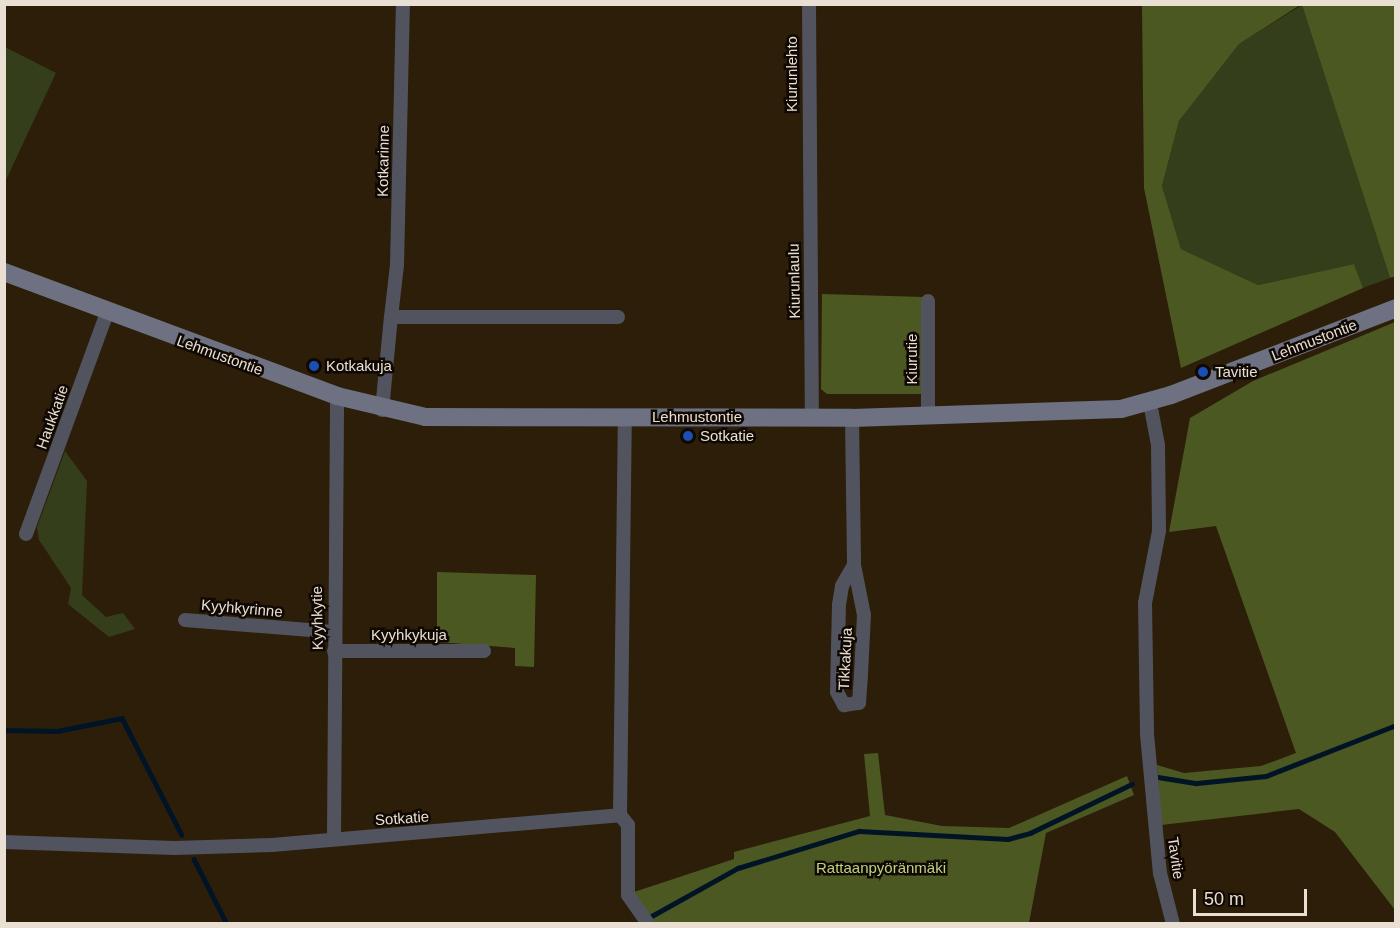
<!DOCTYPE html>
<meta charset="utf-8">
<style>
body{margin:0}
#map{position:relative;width:1400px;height:928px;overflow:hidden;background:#2c1e09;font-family:Arial,sans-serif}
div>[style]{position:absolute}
.green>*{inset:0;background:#353e1a}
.forest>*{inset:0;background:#4c5822}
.stream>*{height:4.5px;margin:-2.25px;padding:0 2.25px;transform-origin:2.25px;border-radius:2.25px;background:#001425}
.street>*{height:14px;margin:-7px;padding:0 7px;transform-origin:7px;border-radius:7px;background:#51545f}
.secondary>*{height:18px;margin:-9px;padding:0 9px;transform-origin:9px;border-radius:9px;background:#6d7182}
.dots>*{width:16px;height:16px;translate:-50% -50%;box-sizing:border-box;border:3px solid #100903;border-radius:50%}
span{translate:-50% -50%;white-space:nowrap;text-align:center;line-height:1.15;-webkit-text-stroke:5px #100903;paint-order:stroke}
.street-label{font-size:15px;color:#e9dfd2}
.poi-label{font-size:15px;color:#e9dfd2}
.left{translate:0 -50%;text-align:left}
.park-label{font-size:15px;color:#bed381}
.frame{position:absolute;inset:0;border:6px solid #e9dfd2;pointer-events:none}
.scale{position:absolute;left:1193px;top:889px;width:114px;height:27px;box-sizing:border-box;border:3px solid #e9dfd2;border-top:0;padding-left:8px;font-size:18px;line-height:21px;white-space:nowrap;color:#e9dfd2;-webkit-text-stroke:4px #100903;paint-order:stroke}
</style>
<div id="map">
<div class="green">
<i style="clip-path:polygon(1302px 5px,1390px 278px,1363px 288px,1354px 264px,1258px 285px,1181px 249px,1162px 186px,1179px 121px,1239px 44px)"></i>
<i style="clip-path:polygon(5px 47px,56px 73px,5px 182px)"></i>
<i style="clip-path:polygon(65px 451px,87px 481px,82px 595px,106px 617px,123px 613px,135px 629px,109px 637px,68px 604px,71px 588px,39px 540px,37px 527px)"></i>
</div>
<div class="forest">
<i style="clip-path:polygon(1142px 5px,1300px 5px,1239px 44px,1179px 121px,1162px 186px,1181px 249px,1258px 285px,1354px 264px,1363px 288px,1181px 368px,1144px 188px)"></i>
<i style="clip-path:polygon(1302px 5px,1395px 5px,1396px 276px,1390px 278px)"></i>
<i style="clip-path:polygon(822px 294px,924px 297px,923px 394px,827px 394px,821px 389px)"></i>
<i style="clip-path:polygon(1395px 322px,1394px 831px,1395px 910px,1335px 832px,1299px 809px,1161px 825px,1157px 765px,1184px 773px,1261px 766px,1296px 753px,1216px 526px,1169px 532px,1190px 418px,1253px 381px)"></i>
<i style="clip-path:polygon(437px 572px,536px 575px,534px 667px,515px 666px,515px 648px,437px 642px)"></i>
<i style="clip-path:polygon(878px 753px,885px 815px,942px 826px,1009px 828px,1127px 776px,1134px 795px,1046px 833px,1029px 923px,653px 923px,634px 892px,734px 859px,734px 852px,870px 816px,864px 754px)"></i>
</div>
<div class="stream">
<i style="left:4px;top:730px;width:53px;rotate:1.1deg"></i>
<i style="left:57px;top:731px;width:66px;rotate:-11.3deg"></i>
<i style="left:122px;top:718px;width:131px;rotate:62.9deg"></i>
<i style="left:1158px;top:777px;width:39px;rotate:9deg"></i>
<i style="left:1197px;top:783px;width:69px;rotate:-5.8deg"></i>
<i style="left:1266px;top:776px;width:140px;rotate:-21.4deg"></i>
<i style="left:194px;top:859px;width:73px;rotate:63.1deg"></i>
<i style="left:648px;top:918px;width:103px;rotate:-29.1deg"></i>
<i style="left:738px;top:868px;width:127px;rotate:-17deg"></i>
<i style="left:859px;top:831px;width:149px;rotate:3.1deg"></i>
<i style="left:1008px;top:839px;width:23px;rotate:-15deg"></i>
<i style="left:1030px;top:833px;width:113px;rotate:-25.7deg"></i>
</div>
<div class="street">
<i style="left:809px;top:4px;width:413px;rotate:89.6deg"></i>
<i style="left:928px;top:301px;width:116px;rotate:90deg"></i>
<i style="left:391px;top:317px;width:52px;rotate:-83.4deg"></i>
<i style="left:397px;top:265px;width:261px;rotate:-88.7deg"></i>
<i style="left:1150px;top:403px;width:43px;rotate:79.2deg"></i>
<i style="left:1158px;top:445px;width:86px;rotate:89.3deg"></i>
<i style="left:1159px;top:531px;width:73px;rotate:101deg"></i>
<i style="left:1145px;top:603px;width:131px;rotate:89.1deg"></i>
<i style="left:1147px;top:734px;width:140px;rotate:84.7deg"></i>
<i style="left:1160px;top:873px;width:53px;rotate:75.7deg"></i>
<i style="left:382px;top:410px;width:93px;rotate:-84.5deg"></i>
<i style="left:391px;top:317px;width:227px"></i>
<i style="left:852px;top:418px;width:147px;rotate:89.2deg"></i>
<i style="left:854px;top:565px;width:24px;rotate:120deg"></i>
<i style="left:842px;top:586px;width:18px;rotate:99deg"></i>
<i style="left:839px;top:604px;width:88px;rotate:91.3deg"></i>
<i style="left:837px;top:692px;width:15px;rotate:62deg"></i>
<i style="left:844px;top:705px;width:15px;rotate:-8deg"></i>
<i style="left:859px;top:703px;width:29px;rotate:-86deg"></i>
<i style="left:861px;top:674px;width:59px;rotate:-87.1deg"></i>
<i style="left:864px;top:615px;width:51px;rotate:-101.3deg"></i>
<i style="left:26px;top:534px;width:239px;rotate:-69.9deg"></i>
<i style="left:185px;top:620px;width:148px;rotate:4.6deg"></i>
<i style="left:334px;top:651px;width:150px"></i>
<i style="left:620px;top:815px;width:13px;rotate:51deg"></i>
<i style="left:628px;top:825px;width:70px;rotate:90deg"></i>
<i style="left:628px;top:895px;width:35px;rotate:55deg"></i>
<i style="left:334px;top:839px;width:443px;rotate:-89.6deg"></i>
<i style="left:4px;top:842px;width:170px;rotate:2deg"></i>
<i style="left:174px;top:848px;width:98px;rotate:-1.8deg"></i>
<i style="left:272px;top:845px;width:349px;rotate:-4.9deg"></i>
<i style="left:620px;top:815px;width:398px;rotate:-89.3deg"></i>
</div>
<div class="secondary">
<i style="left:4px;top:272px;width:355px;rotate:20.4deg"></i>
<i style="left:337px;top:396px;width:90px;rotate:13.4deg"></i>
<i style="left:425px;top:417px;width:427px;rotate:0.1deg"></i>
<i style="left:852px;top:418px;width:269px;rotate:-1.9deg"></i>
<i style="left:1121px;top:409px;width:52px;rotate:-15.6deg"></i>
<i style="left:1171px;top:395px;width:241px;rotate:-21.1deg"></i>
</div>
<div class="dots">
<i style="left:314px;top:366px;background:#1a4fb4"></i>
<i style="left:1203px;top:372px;background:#1a4fb4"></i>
<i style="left:688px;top:436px;background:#1a4fb4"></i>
</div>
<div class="street-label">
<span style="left:792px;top:74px;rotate:-90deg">Kiurunlehto</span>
<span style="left:383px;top:161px;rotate:-89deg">Kotkarinne</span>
<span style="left:794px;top:281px;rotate:-91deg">Kiurunlaulu</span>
<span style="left:1314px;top:340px;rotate:-21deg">Lehmustontie</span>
<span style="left:220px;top:355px;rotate:20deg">Lehmustontie</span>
<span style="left:912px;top:359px;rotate:-90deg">Kiurutie</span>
<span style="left:52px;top:417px;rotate:-70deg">Haukkatie</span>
<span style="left:697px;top:417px">Lehmustontie</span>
<span style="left:242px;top:608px;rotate:5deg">Kyyhkyrinne</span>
<span style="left:317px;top:618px;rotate:-91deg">Kyyhkytie</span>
<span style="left:409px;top:635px">Kyyhkykuja</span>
<span style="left:845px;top:659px;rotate:-87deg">Tikkakuja</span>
<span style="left:402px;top:818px;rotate:-4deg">Sotkatie</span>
<span style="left:1176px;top:858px;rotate:82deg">Tavitie</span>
</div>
<div class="poi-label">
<span class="left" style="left:326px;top:366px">Kotkakuja</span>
<span class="left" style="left:1215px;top:372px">Tavitie</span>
<span class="left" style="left:700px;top:436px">Sotkatie</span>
</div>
<div class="park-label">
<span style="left:881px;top:868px">Rattaanpyöränmäki</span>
</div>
<div class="frame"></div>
<div class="scale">50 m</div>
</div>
